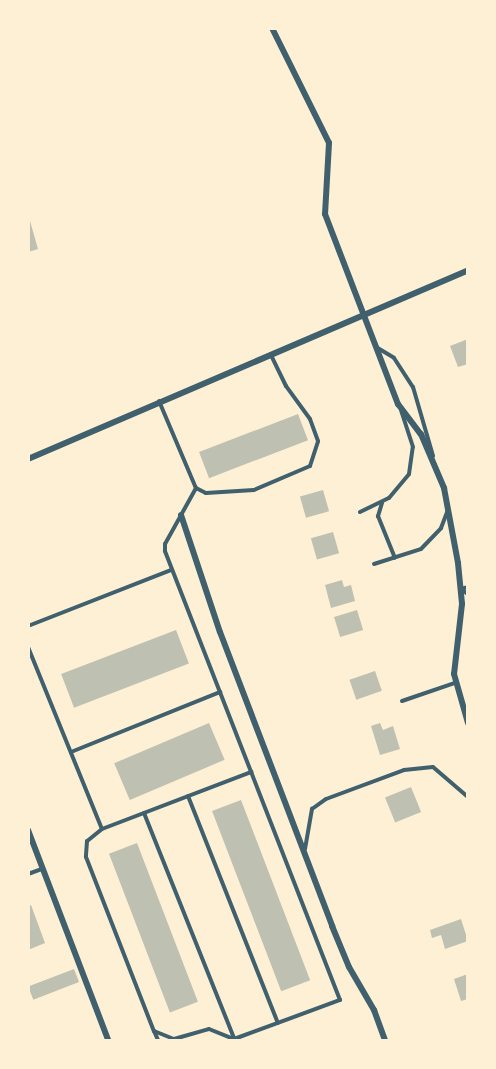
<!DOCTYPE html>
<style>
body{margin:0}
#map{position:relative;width:496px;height:1069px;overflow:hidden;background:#fdf0d5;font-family:"Exo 2",sans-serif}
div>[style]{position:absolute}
.building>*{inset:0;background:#bec0b2;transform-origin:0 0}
.service>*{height:4px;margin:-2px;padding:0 2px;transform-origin:2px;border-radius:2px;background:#3f606c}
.minor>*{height:6px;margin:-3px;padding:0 3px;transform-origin:3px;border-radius:3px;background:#3f606c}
span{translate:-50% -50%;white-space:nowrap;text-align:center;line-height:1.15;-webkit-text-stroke:5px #fdf0d5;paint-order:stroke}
.frame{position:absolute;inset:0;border:30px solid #fdf0d5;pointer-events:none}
</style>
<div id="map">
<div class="building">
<i style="clip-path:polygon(28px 214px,38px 249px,28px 252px)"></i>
<i style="clip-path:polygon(468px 339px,468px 364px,458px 367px,450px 346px)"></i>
<i style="left:298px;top:414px;width:28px;height:106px;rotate:69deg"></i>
<i style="left:323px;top:490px;width:22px;height:24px;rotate:74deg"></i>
<i style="left:333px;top:532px;width:22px;height:23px;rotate:74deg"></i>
<i style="clip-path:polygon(342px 580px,344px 587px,351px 585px,355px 601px,331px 608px,325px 585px)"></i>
<i style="left:357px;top:610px;width:21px;height:24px;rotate:73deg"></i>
<i style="left:176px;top:630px;width:36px;height:123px;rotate:69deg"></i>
<i style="left:375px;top:671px;width:21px;height:27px;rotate:71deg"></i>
<i style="left:209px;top:723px;width:40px;height:103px;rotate:67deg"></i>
<i style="clip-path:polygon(380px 723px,383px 730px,393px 726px,400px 749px,380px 755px,371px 726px)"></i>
<i style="left:411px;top:787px;width:27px;height:28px;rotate:68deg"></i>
<i style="left:241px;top:800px;width:193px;height:31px;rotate:69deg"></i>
<i style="left:137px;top:843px;width:170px;height:30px;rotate:69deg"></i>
<i style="clip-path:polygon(31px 905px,45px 943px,28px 950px,28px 906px)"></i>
<i style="clip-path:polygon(461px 919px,468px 941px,445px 949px,441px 935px,432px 938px,430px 930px)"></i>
<i style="left:74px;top:969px;width:14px;height:49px;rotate:69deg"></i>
<i style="clip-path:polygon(468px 974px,468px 999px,461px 1001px,454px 979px)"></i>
</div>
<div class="service">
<i style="left:376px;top:347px;width:21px;rotate:31deg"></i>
<i style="left:394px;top:358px;width:35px;rotate:57deg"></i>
<i style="left:413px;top:387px;width:72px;rotate:73.8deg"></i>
<i style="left:159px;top:401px;width:95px;rotate:67deg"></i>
<i style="left:196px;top:488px;width:11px;rotate:27deg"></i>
<i style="left:206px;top:493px;width:48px;rotate:-3.6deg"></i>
<i style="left:254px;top:490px;width:61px;rotate:-23.2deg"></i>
<i style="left:310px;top:466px;width:26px;rotate:-72deg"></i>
<i style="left:318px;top:441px;width:23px;rotate:-110deg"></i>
<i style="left:310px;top:419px;width:41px;rotate:-126deg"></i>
<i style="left:286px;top:386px;width:34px;rotate:-116deg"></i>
<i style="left:382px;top:503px;width:14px;rotate:107deg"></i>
<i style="left:378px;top:516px;width:45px;rotate:68deg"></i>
<i style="left:360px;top:512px;width:32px;rotate:-26deg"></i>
<i style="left:389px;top:498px;width:31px;rotate:-50deg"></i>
<i style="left:409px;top:474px;width:27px;rotate:-82deg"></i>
<i style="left:413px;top:447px;width:38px;rotate:-108deg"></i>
<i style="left:374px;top:564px;width:49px;rotate:-17.7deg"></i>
<i style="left:421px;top:549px;width:29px;rotate:-46deg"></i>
<i style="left:441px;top:528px;width:19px;rotate:-69deg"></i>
<i style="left:468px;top:587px;width:7px;rotate:164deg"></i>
<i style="left:461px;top:589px;width:9px;rotate:36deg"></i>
<i style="left:28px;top:626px;width:154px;rotate:-21.4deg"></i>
<i style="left:28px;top:647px;width:196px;rotate:67.9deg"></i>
<i style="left:102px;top:829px;width:19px;rotate:141deg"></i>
<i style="left:87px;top:841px;width:16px;rotate:94deg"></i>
<i style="left:86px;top:857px;width:187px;rotate:68.7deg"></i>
<i style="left:154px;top:1031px;width:22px;rotate:22deg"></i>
<i style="left:174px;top:1039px;width:36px;rotate:-16deg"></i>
<i style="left:209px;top:1029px;width:27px;rotate:22deg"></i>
<i style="left:234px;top:1039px;width:113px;rotate:-20.2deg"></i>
<i style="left:340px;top:1000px;width:482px;rotate:-111.3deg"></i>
<i style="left:165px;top:551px;width:7px;rotate:-90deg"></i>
<i style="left:165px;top:544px;width:64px;rotate:-61deg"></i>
<i style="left:402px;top:701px;width:56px;rotate:-18.8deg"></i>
<i style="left:71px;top:752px;width:161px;rotate:-21.9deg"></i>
<i style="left:188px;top:796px;width:244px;rotate:68.4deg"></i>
<i style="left:144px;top:813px;width:242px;rotate:68.2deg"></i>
<i style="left:102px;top:829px;width:160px;rotate:-20.9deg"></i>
<i style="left:305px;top:849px;width:41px;rotate:-80.1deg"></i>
<i style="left:312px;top:809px;width:17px;rotate:-36deg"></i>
<i style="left:326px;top:799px;width:83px;rotate:-20.4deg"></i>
<i style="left:404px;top:770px;width:29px;rotate:-6deg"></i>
<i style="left:433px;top:767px;width:46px;rotate:40.6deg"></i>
<i style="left:28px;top:874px;width:15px;rotate:-20deg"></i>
<i style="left:154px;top:1031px;width:10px;rotate:66deg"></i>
</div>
<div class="minor">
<i style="left:272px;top:28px;width:128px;rotate:63.6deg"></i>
<i style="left:329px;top:143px;width:71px;rotate:93.2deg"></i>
<i style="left:325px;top:214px;width:204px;rotate:69deg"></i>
<i style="left:398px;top:404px;width:38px;rotate:53deg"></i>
<i style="left:421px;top:434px;width:59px;rotate:66.9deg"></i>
<i style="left:444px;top:488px;width:76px;rotate:79.4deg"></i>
<i style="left:458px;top:563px;width:41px;rotate:84.4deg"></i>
<i style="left:462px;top:604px;width:70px;rotate:96.5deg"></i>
<i style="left:454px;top:674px;width:51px;rotate:74.1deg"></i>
<i style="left:28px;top:459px;width:479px;rotate:-23.2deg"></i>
<i style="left:181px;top:515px;width:123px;rotate:71.6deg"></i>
<i style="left:220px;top:632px;width:315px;rotate:69.1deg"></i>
<i style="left:332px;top:926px;width:44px;rotate:67.5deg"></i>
<i style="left:349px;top:967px;width:50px;rotate:59.8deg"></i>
<i style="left:374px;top:1010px;width:32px;rotate:70deg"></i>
<i style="left:28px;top:830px;width:225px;rotate:69.1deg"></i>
</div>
<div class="frame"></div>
</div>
